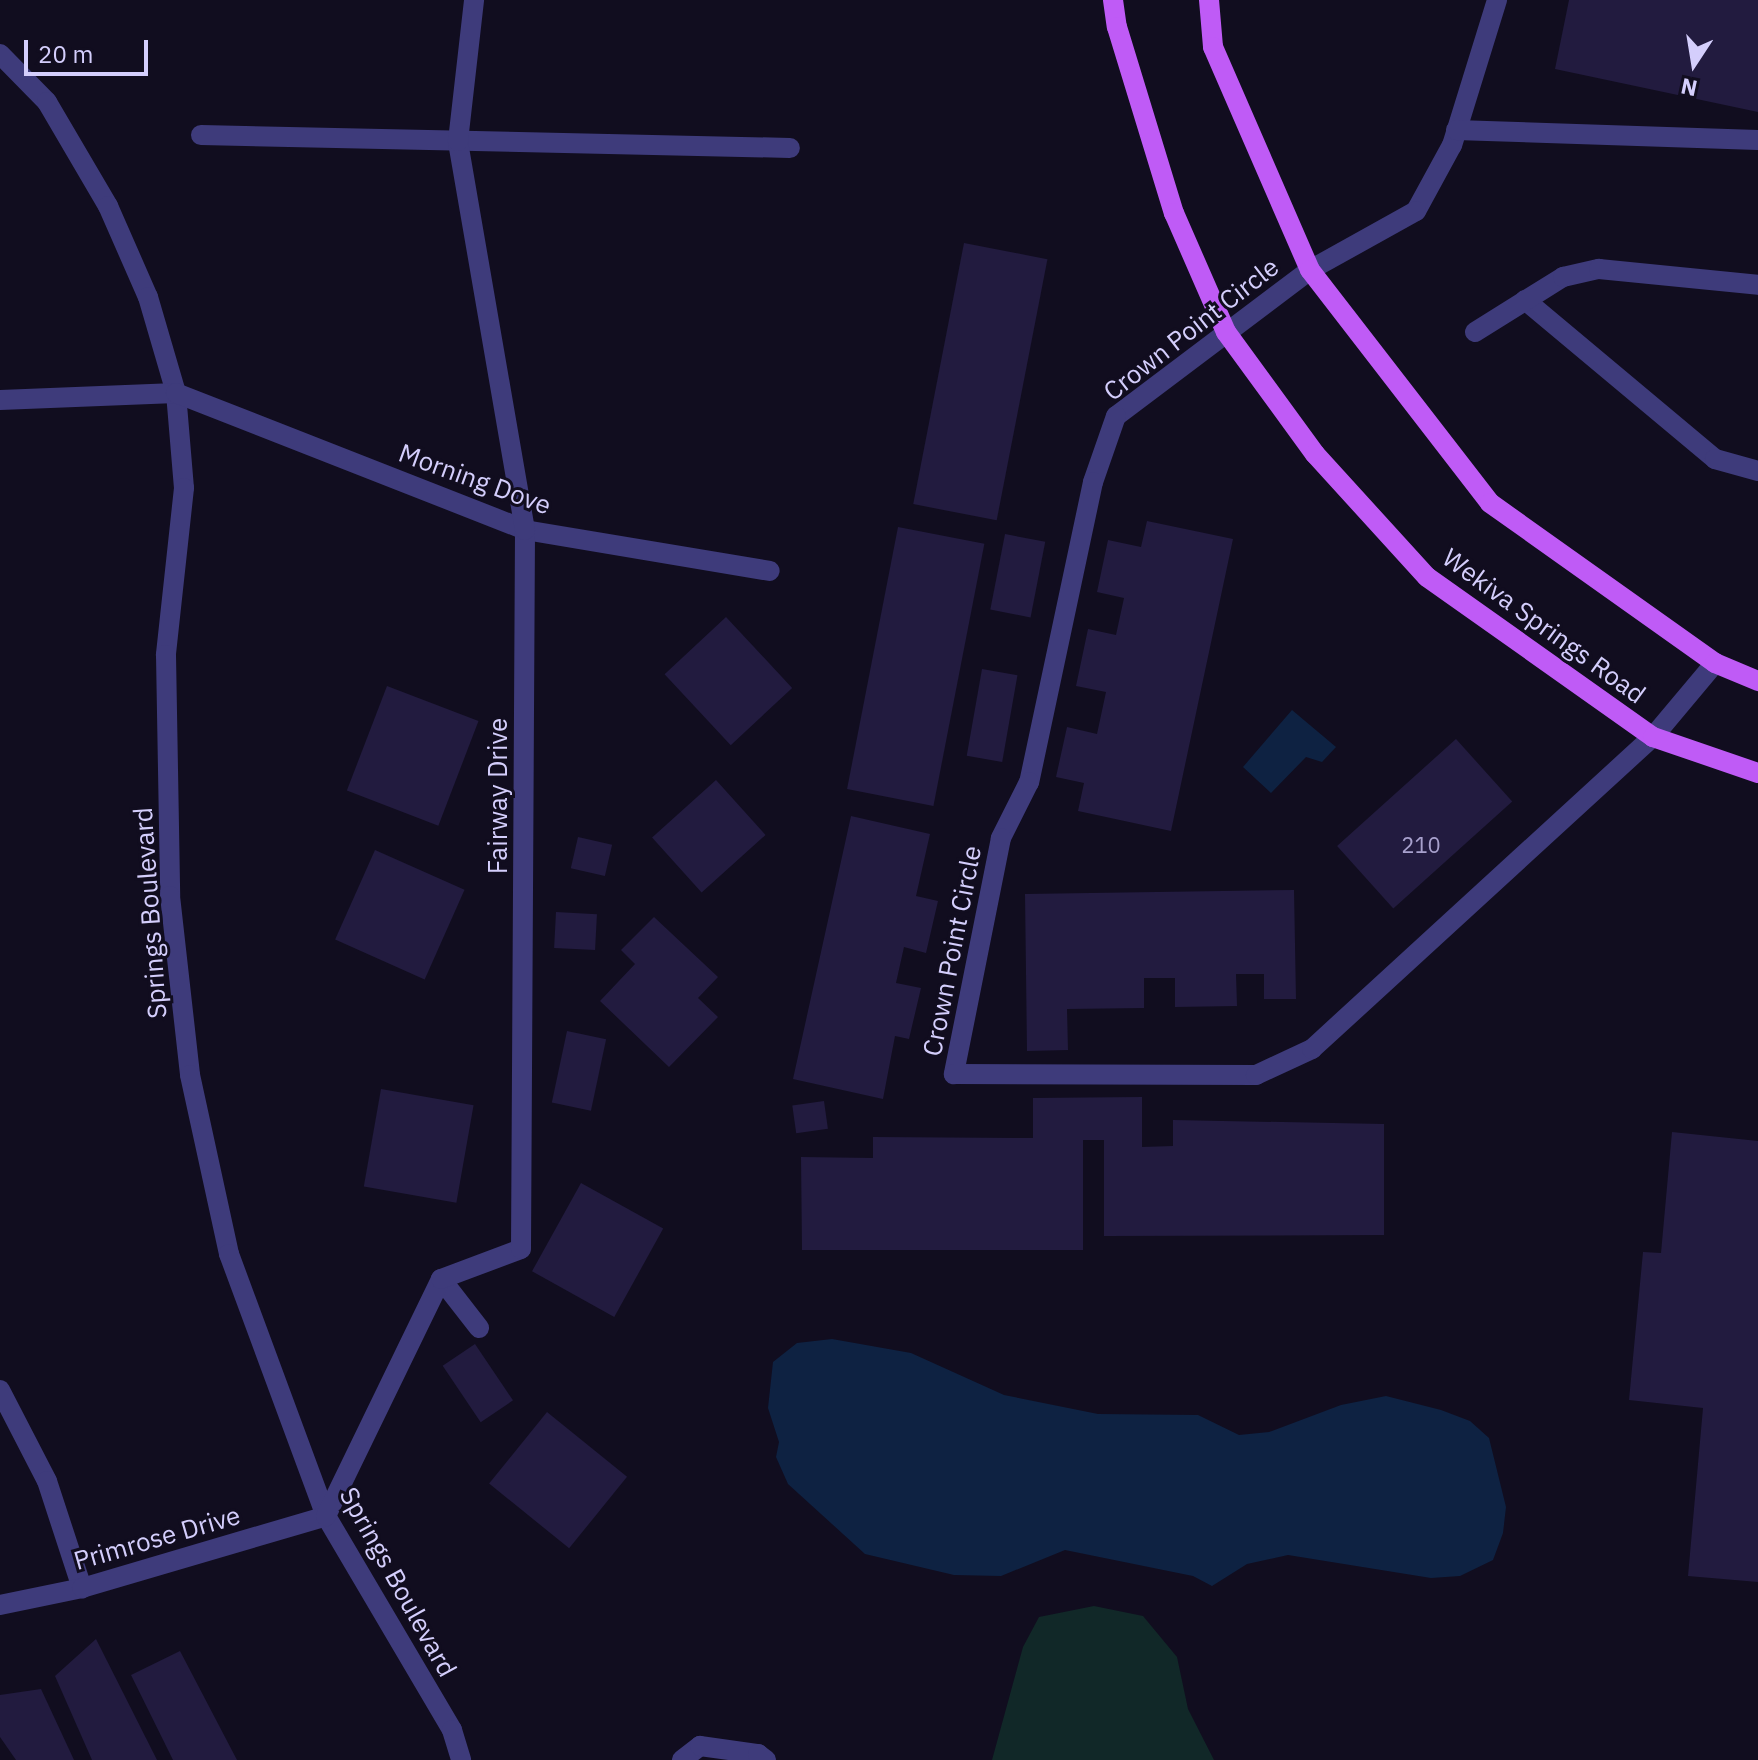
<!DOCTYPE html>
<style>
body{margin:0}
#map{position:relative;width:1758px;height:1760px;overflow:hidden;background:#110d1f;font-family:"IBM Plex Sans",sans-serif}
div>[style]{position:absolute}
.green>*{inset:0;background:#112828}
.water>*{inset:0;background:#0e2242}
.building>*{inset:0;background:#221b3f;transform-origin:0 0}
.minor>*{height:20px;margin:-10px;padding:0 10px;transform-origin:10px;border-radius:10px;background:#3e3b7b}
.major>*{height:20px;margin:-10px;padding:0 10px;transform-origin:10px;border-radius:10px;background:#bf5bf6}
span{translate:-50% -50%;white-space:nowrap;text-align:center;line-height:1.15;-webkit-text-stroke:6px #110d1f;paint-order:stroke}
.number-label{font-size:22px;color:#a8a1cd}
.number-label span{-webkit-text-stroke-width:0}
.street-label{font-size:26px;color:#d4cefc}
.north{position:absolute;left:1654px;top:24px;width:80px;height:80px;-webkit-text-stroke:6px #110d1f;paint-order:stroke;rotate:192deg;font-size:22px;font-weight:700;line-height:32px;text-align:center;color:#d4cefc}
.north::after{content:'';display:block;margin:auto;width:28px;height:36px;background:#d4cefc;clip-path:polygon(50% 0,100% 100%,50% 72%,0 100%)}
.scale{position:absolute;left:24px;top:40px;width:124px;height:36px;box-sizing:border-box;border:4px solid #d4cefc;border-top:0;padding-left:10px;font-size:24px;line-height:28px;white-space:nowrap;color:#d4cefc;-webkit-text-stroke:6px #110d1f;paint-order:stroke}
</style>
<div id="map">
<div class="green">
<i style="clip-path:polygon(1094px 1606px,1143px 1616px,1177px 1657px,1188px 1709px,1214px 1760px,992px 1760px,1023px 1647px,1039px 1617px)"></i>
</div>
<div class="water">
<i style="clip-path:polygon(1292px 710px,1336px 747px,1322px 762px,1306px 757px,1271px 793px,1243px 767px)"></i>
<i style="clip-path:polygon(832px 1339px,911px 1353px,1004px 1395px,1098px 1414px,1198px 1415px,1239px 1435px,1269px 1432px,1341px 1405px,1386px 1396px,1441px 1410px,1470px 1421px,1489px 1438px,1506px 1507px,1503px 1533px,1493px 1560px,1460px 1576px,1431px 1578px,1288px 1555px,1247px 1564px,1212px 1586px,1193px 1576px,1065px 1550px,1001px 1576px,954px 1575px,865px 1554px,788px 1484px,776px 1457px,779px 1442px,768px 1408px,773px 1362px,797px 1343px)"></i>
</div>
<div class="building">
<i style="clip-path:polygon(1569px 0,1758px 0,1758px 112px,1555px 69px)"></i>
<i style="left:964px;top:243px;width:85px;height:266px;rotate:11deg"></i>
<i style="clip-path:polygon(1147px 521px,1233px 539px,1171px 831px,1078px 811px,1084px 783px,1056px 777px,1067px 727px,1097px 734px,1106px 692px,1076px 686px,1088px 629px,1116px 635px,1124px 598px,1097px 592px,1108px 540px,1141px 547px)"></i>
<i style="left:898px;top:527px;width:88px;height:267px;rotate:11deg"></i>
<i style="left:1005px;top:534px;width:41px;height:77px;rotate:11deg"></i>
<i style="left:726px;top:617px;width:97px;height:84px;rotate:47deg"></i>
<i style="left:982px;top:669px;width:36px;height:88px;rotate:10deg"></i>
<i style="left:387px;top:686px;width:98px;height:112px;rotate:21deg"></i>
<i style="left:1456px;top:739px;width:84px;height:160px;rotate:48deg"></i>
<i style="left:716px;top:780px;width:74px;height:86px;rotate:48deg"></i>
<i style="clip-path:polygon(851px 816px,930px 834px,916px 896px,938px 901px,926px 953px,904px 947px,896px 983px,921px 988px,909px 1039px,895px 1036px,883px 1099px,793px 1079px)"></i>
<i style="left:578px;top:837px;width:35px;height:32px;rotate:13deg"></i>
<i style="left:375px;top:850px;width:98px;height:98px;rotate:24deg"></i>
<i style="clip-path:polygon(1294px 890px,1296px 999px,1264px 999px,1264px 974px,1236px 974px,1237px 1006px,1175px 1007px,1175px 978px,1144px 978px,1144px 1008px,1067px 1009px,1068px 1050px,1027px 1051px,1025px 894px)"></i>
<i style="left:556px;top:912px;width:41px;height:36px;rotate:3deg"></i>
<i style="clip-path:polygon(654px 917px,718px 977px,698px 998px,718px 1017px,669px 1067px,600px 1001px,635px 964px,621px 950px)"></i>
<i style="left:567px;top:1031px;width:40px;height:73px;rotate:12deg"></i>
<i style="left:381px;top:1089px;width:94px;height:99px;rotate:10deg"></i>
<i style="clip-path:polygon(1142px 1097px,1142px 1147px,1173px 1146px,1173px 1120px,1384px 1124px,1384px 1235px,1104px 1236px,1104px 1140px,1083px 1140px,1083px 1250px,802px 1250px,801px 1157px,873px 1158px,873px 1137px,1033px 1138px,1033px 1098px)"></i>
<i style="left:824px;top:1101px;width:28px;height:32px;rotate:82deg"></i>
<i style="clip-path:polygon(1672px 1132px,1758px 1141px,1758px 1582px,1688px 1576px,1703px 1408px,1629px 1400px,1643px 1252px,1661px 1253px)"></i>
<i style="left:581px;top:1183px;width:94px;height:101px;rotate:29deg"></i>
<i style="left:475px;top:1344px;width:68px;height:39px;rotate:56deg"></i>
<i style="left:547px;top:1412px;width:103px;height:92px;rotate:39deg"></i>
<i style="clip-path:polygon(96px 1639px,157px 1760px,92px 1760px,55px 1676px)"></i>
<i style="clip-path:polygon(180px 1651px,237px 1760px,173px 1760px,131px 1675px)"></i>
<i style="clip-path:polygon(41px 1689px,74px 1760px,16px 1760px,0 1737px,0 1695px)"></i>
</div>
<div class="minor">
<i style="left:1497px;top:0;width:152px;rotate:107.2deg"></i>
<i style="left:1452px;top:145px;width:75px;rotate:118.6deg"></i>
<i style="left:1416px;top:211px;width:121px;rotate:150.9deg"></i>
<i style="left:1310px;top:270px;width:243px;rotate:143deg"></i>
<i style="left:1116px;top:416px;width:70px;rotate:109.2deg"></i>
<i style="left:1093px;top:482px;width:307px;rotate:102deg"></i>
<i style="left:1029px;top:782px;width:63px;rotate:116.6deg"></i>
<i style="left:1001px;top:838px;width:241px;rotate:101.3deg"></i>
<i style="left:954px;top:1074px;width:302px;rotate:0.2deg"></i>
<i style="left:1256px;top:1075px;width:62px;rotate:-24.9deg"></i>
<i style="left:1312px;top:1049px;width:462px;rotate:-42.5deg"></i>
<i style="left:1653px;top:737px;width:97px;rotate:-50deg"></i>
<i style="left:0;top:54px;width:67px;rotate:45.6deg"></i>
<i style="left:47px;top:102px;width:121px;rotate:59.6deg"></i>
<i style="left:108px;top:206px;width:99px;rotate:66.3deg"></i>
<i style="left:148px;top:297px;width:100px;rotate:73.7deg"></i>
<i style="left:176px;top:393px;width:95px;rotate:85.2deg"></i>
<i style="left:184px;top:488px;width:168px;rotate:96.2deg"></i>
<i style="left:166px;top:655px;width:241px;rotate:89deg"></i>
<i style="left:170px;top:896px;width:180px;rotate:83.6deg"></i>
<i style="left:190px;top:1075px;width:183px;rotate:77.7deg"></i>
<i style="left:229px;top:1254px;width:279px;rotate:69.7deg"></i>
<i style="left:326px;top:1516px;width:248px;rotate:59.5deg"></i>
<i style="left:452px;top:1730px;width:31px;rotate:73deg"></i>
<i style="left:1456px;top:130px;width:302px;rotate:1.9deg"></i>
<i style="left:201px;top:135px;width:589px;rotate:1.26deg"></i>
<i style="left:1525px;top:300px;width:248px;rotate:39.9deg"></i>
<i style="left:1715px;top:459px;width:45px;rotate:15.6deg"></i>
<i style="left:1475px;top:332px;width:104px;rotate:-32deg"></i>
<i style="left:1563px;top:277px;width:37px;rotate:-13deg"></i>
<i style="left:1599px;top:269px;width:160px;rotate:5.7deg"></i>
<i style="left:0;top:400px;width:176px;rotate:-2.3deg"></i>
<i style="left:176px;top:393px;width:375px;rotate:21.4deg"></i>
<i style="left:525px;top:530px;width:248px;rotate:9.5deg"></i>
<i style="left:441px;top:1279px;width:62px;rotate:52.2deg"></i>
<i style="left:0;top:1390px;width:102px;rotate:62.7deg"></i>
<i style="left:47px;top:1481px;width:113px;rotate:71.9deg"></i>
<i style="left:0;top:1605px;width:84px;rotate:-11.7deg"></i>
<i style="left:82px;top:1588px;width:254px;rotate:-16.4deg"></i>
<i style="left:326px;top:1516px;width:263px;rotate:-64.1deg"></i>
<i style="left:441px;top:1279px;width:85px;rotate:-20.6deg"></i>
<i style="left:521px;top:1249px;width:719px;rotate:-89.68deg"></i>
<i style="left:525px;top:530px;width:395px;rotate:-99.8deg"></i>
<i style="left:458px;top:141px;width:142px;rotate:-83.5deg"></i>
<i style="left:682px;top:1760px;width:23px;rotate:-38deg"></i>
<i style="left:700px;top:1746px;width:59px;rotate:7.9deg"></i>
<i style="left:758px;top:1754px;width:10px;rotate:37deg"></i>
</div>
<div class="major">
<i style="left:1113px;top:0;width:27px;rotate:82deg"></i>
<i style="left:1117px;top:27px;width:195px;rotate:73deg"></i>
<i style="left:1174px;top:213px;width:130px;rotate:66.4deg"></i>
<i style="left:1226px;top:332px;width:151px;rotate:53.9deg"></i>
<i style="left:1315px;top:454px;width:166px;rotate:47.7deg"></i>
<i style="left:1427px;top:577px;width:277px;rotate:35.3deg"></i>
<i style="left:1653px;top:737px;width:111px;rotate:18.9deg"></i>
<i style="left:1209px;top:0;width:47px;rotate:85.1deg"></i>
<i style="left:1213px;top:47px;width:243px;rotate:66.5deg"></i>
<i style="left:1310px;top:270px;width:294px;rotate:52.3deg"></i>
<i style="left:1490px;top:503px;width:276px;rotate:35.4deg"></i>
<i style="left:1715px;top:663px;width:47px;rotate:22.7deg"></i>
</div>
<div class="number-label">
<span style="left:1421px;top:845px">210</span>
</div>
<div class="street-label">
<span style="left:1191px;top:329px;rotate:-38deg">Crown Point Circle</span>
<span style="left:475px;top:479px;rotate:20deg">Morning Dove</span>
<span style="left:1544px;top:626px;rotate:36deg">Wekiva Springs Road</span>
<span style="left:498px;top:796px;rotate:-90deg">Fairway Drive</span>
<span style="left:150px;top:913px;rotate:-94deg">Springs Boulevard</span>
<span style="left:952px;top:951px;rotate:-79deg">Crown Point Circle</span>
<span style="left:157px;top:1538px;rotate:-16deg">Primrose Drive</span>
<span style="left:398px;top:1582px;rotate:61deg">Springs Boulevard</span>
</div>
<div class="north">N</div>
<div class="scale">20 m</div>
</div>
